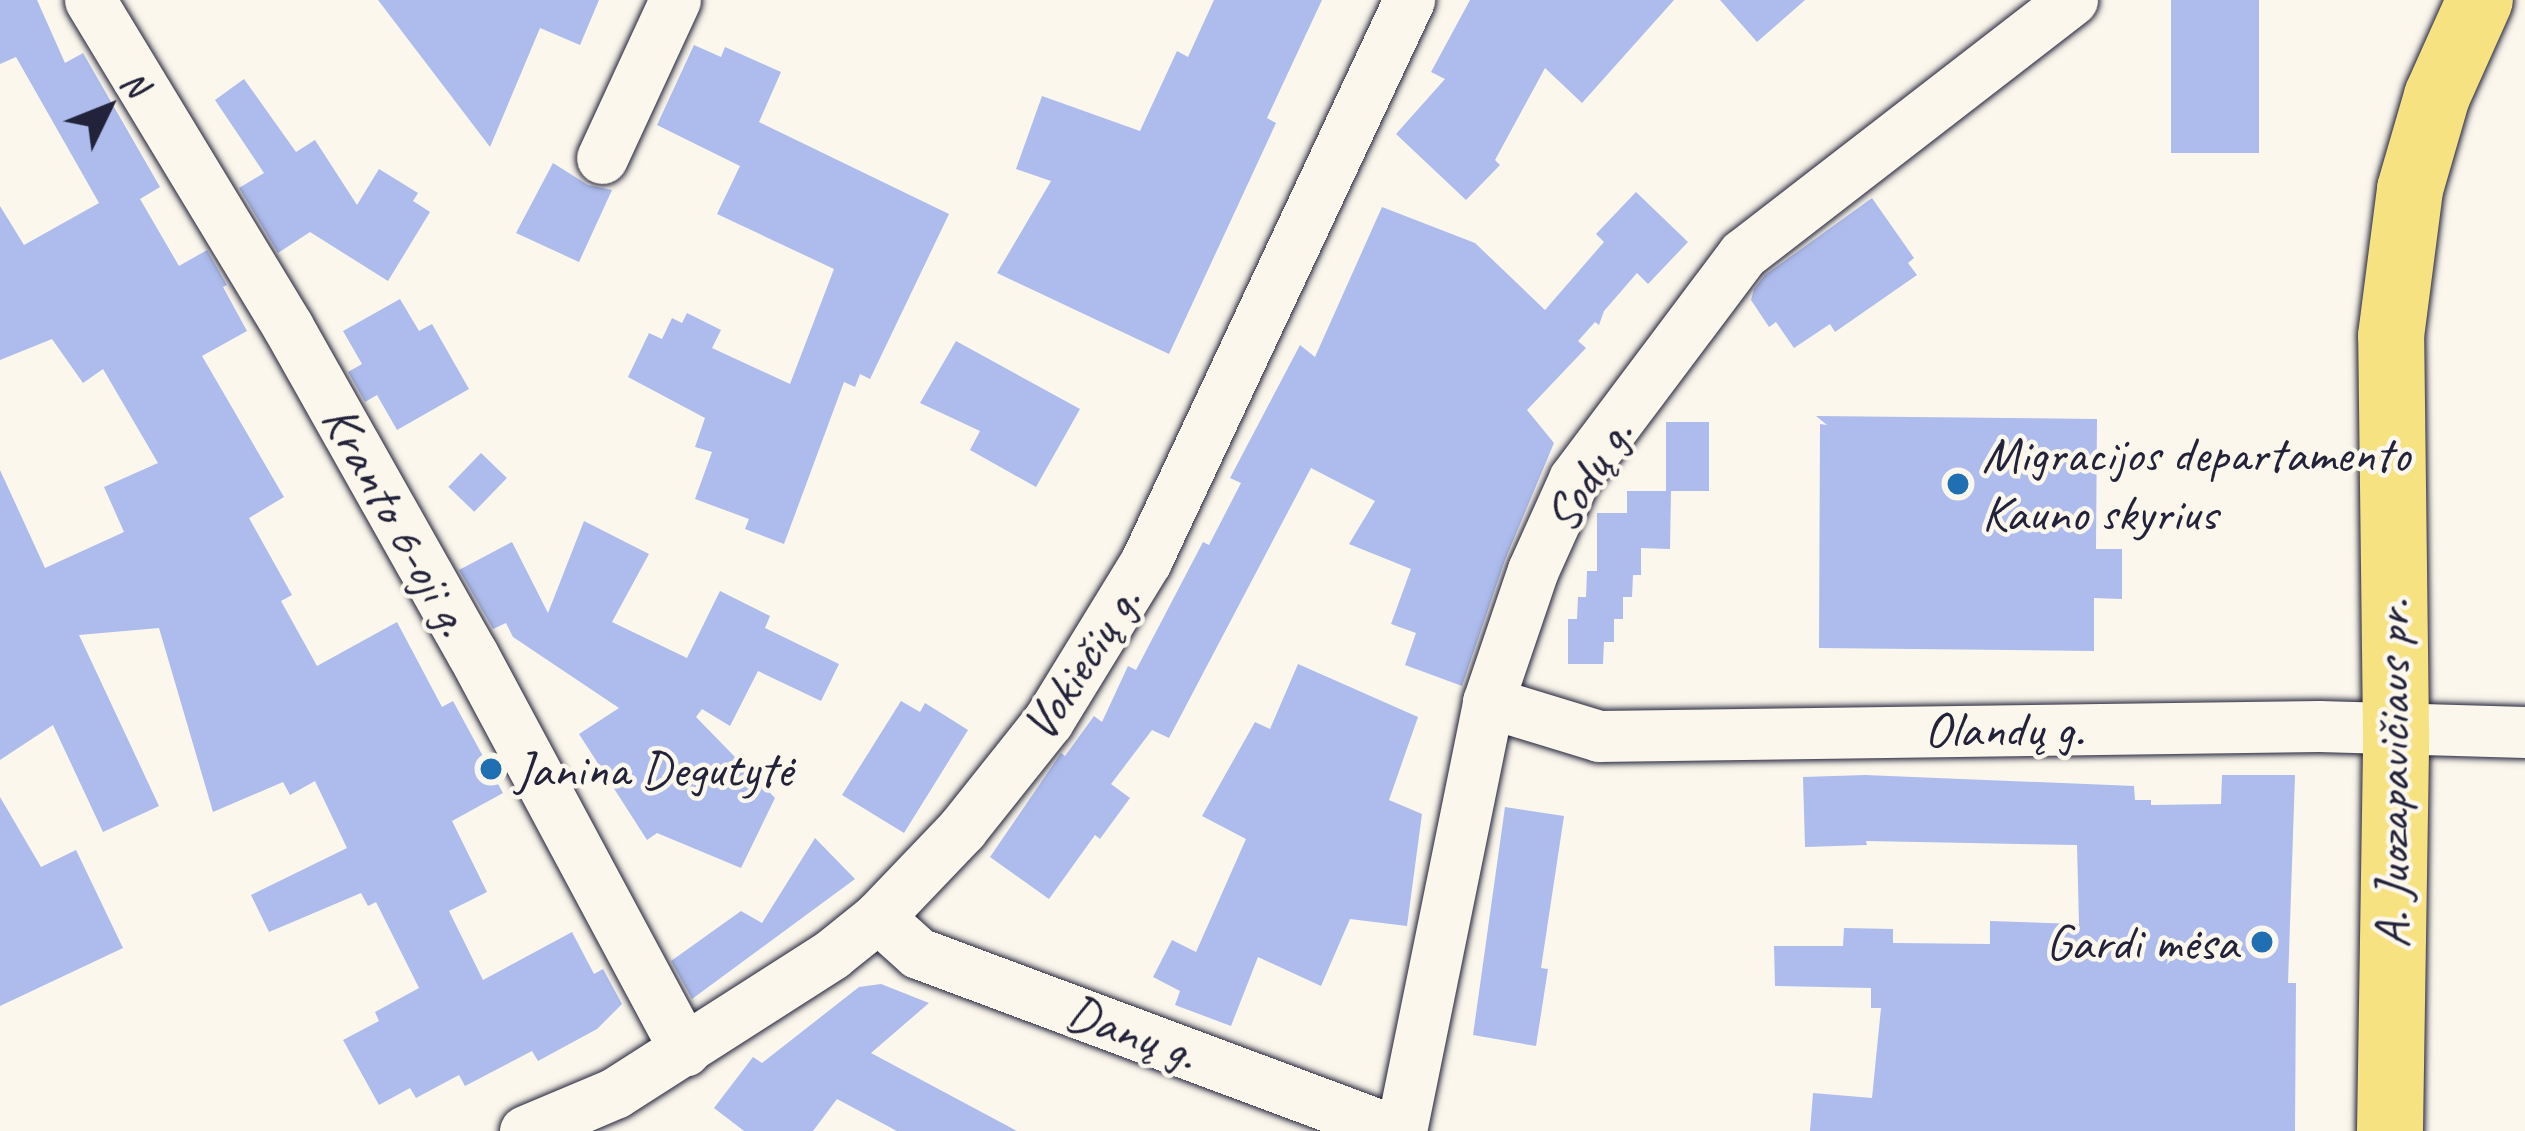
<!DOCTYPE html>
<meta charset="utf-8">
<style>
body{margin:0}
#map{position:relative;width:2525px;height:1131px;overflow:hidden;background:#fbf7ec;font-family:Caveat,sans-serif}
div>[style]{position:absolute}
.building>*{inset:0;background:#adbcec;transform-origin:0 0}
.roads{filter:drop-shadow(0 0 3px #22223b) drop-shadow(0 0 3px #22223b)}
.minor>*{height:51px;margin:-25.5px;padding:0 25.5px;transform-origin:25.5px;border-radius:25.5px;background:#fbf7ec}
.major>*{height:66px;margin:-33px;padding:0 33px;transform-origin:33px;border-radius:33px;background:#f7e281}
.dots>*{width:33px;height:33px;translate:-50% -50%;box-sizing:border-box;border:6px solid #fbf7ec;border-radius:50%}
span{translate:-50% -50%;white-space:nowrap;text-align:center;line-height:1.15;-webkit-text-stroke:9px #fbf7ec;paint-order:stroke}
.poi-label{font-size:51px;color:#22223b}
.left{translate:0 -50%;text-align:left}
.right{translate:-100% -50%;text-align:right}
.street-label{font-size:51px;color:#22223b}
.north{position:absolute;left:48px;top:48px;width:120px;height:120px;-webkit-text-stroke:9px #fbf7ec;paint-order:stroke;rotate:47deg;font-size:33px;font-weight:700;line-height:48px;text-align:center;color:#22223b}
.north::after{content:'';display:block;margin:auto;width:42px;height:54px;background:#22223b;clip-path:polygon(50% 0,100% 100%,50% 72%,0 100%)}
</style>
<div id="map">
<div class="building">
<i style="clip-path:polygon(0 0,37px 0,65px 63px,83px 53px,160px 187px,140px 199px,179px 266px,207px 250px,227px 285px,223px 287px,247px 331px,202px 356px,284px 497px,249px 518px,292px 595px,281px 601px,317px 666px,397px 622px,442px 707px,453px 701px,503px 793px,452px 821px,487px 892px,449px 911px,483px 980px,572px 932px,594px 974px,603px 969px,622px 1004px,597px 1029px,538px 1061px,532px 1051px,465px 1086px,459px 1075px,416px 1098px,410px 1088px,379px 1105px,343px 1040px,379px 1021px,375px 1012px,419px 988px,376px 902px,368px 906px,361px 893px,269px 932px,251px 895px,347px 848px,315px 781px,290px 795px,283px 782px,213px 812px,159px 628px,79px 635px,159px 806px,103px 832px,53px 725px,0 760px,0 470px,45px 568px,124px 532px,104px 487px,158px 463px,103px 369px,83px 383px,52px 339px,0 360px,0 206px,24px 245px,99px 203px,16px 57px,0 64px)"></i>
<i style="clip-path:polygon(378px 0,599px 0,580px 45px,540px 28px,490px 147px)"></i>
<i style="clip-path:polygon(1214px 0,1322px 0,1267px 118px,1276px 123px,1169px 354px,997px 273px,1051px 181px,1016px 169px,1042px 96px,1140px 131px,1177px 51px,1188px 57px)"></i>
<i style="clip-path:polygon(1470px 0,1674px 0,1582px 103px,1545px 68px,1495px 160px,1500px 165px,1466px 200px,1396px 134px,1445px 79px,1431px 72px)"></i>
<i style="clip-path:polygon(1720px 0,1805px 0,1757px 42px)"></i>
<i style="left:2171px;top:0;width:88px;height:153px"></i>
<i style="clip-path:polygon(694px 45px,721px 57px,725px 47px,781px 72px,759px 122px,949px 214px,870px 379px,860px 374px,855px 387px,844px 382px,784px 544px,745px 529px,749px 519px,695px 499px,712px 452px,695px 447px,705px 418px,628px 377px,649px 333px,662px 339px,672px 318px,682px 323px,687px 313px,721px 330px,712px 348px,790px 384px,834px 269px,717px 214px,740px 166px,657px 125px)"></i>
<i style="clip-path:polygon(244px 79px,296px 152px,315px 140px,357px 205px,379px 169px,418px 193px,413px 201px,430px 212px,388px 281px,310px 232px,278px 253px,239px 188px,264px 173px,215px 100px)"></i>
<i style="clip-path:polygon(553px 163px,588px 185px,612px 190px,579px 262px,516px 233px)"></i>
<i style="clip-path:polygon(1636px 192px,1688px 242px,1648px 284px,1637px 273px,1604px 311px,1599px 325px,1595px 322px,1578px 341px,1586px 348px,1527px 410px,1554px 443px,1505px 560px,1462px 686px,1405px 665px,1416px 633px,1391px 624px,1411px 569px,1349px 544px,1375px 501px,1311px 468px,1169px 738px,1152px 730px,1111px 784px,1130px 798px,1100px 839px,1095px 835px,1049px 899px,990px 857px,1061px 753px,1065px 756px,1094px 716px,1102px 722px,1128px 666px,1136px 670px,1203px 542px,1209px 545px,1241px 483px,1230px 478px,1300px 345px,1315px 357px,1382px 207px,1475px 243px,1545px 310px,1604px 242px,1596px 234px)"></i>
<i style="clip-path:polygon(1872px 198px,1914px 258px,1908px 263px,1917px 275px,1835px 332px,1830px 324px,1794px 348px,1776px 322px,1769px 327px,1751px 300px,1754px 289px,1765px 275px)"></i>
<i style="clip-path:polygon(400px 299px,419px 331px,432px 324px,469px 389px,397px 430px,377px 395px,365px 402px,348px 372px,362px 364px,343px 331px)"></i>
<i style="clip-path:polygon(956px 341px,1080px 409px,1036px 487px,970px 450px,980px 431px,920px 403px)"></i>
<i style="clip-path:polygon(1816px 416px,2097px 419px,2096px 549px,2122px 549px,2122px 599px,2094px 598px,2094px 651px,1819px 648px,1820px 424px,1827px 425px)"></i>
<i style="left:1666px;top:422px;width:43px;height:69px"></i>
<i style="left:481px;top:453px;width:36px;height:47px;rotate:44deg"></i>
<i style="clip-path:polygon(1627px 491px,1671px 491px,1670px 549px,1641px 548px,1641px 575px,1633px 575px,1632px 597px,1623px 597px,1623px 619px,1614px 619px,1614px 642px,1604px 642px,1603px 664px,1568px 664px,1568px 619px,1577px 619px,1578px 597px,1586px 597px,1587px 571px,1597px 571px,1597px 513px,1627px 513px)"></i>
<i style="clip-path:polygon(584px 521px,649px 554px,612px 622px,687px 658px,720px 591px,770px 616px,765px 628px,839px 664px,821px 701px,758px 671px,730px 726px,702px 709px,696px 717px,775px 798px,741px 868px,657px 833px,647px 840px,579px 734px,619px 708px,513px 637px,506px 623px,493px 629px,459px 570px,512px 542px,548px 613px)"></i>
<i style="clip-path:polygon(1298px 664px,1418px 717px,1389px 800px,1422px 814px,1407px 926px,1350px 919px,1321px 986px,1258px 957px,1231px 1026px,1175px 1005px,1180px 991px,1153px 977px,1172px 940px,1196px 952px,1246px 839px,1202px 816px,1255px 722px,1270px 729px)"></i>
<i style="clip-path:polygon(901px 701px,920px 712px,925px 703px,968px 730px,904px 833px,842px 795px)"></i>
<i style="clip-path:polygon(1865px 775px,2134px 786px,2135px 800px,2151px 800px,2151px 805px,2221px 804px,2222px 775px,2295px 775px,2288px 983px,2296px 983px,2295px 1131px,1810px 1131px,1813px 1093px,1872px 1098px,1881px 1008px,1871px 1008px,1871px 988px,1775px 986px,1774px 946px,1843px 946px,1844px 928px,1893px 929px,1893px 943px,1990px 944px,1990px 921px,2079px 924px,2077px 845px,1866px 841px,1867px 845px,1805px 847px,1803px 777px)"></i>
<i style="clip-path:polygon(0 797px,41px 867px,76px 850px,123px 948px,0 1006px)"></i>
<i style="clip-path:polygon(1505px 807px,1564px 816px,1541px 968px,1548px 969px,1536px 1046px,1473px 1035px)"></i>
<i style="clip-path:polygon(815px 838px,855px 879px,692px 999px,671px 961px,741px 911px,762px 923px)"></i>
<i style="clip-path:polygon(881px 984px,929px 1003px,871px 1053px,1017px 1131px,897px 1131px,837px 1099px,813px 1131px,744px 1131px,714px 1108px,753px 1057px,762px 1063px,859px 987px)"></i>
</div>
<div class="roads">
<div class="minor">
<i style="left:90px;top:0;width:382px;rotate:58.8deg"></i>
<i style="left:288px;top:327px;width:374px;rotate:60.6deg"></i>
<i style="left:472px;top:653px;width:451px;rotate:61.8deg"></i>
<i style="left:602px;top:158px;width:174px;rotate:-65.2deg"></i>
<i style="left:1488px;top:702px;width:116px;rotate:17deg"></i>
<i style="left:1599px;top:736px;width:720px;rotate:-0.8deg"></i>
<i style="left:2319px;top:726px;width:206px;rotate:1.7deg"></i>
<i style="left:878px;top:917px;width:54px;rotate:42deg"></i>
<i style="left:918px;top:953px;width:509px;rotate:20.46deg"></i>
<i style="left:525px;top:1131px;width:98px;rotate:-22.9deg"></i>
<i style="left:615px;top:1093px;width:258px;rotate:-32.6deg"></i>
<i style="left:832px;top:954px;width:59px;rotate:-38.8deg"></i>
<i style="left:878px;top:917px;width:122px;rotate:-46.3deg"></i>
<i style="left:962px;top:829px;width:138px;rotate:-51.5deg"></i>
<i style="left:1048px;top:721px;width:188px;rotate:-58.5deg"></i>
<i style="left:1146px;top:561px;width:620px;rotate:-64.88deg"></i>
<i style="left:1401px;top:1131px;width:438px;rotate:-78.5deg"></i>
<i style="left:1488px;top:702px;width:139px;rotate:-71.2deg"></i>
<i style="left:1533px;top:570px;width:100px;rotate:-65.7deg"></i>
<i style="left:1574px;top:479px;width:281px;rotate:-53.1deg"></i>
<i style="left:1743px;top:254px;width:416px;rotate:-37.7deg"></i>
</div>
<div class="major">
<i style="left:2390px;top:1131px;width:400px;rotate:-89.1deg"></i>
<i style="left:2396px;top:731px;width:395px;rotate:-90.7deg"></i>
<i style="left:2391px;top:336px;width:148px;rotate:-82.6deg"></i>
<i style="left:2410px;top:189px;width:97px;rotate:-73.8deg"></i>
<i style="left:2437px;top:96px;width:105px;rotate:-65.9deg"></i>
</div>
</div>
<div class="dots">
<i style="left:1958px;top:484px;background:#1f6fb2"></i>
<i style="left:491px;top:769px;background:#1f6fb2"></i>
<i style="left:2262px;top:942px;background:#1f6fb2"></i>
</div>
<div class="poi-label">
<span class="left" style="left:1982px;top:484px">Migracijos departamento<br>Kauno skyrius</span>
<span class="left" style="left:515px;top:769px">Janina Degutytė</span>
<span class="right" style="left:2238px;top:942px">Gardi mėsa</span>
</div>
<div class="street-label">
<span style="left:1588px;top:475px;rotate:-58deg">Sodų g.</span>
<span style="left:397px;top:520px;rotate:61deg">Kranto 6-oji g.</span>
<span style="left:1081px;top:663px;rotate:-57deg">Vokiečių g.</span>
<span style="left:2004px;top:729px">Olandų g.</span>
<span style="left:2392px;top:774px;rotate:-90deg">A. Juozapavičiaus pr.</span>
<span style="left:1132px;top:1032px;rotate:20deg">Danų g.</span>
</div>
<div class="north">N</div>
</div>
